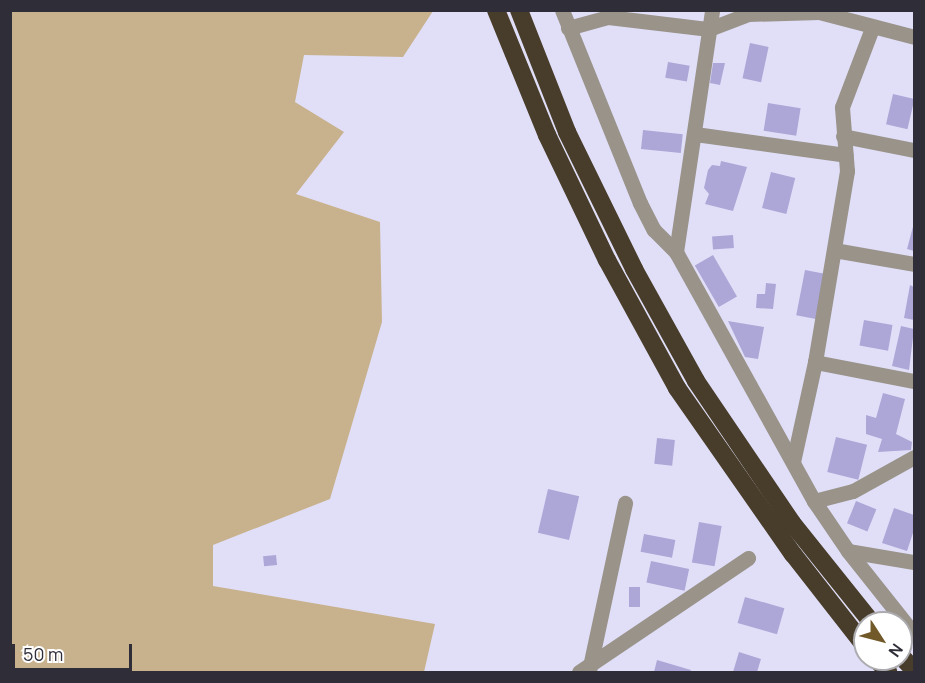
<!DOCTYPE html>
<style>
body{margin:0}
#map{position:relative;width:925px;height:683px;overflow:hidden;background:#e1dff8;font-family:Manrope,sans-serif}
div>[style]{position:absolute}
.green>*{inset:0;background:#c8b28e}
.building>*{inset:0;background:#aca7d7;transform-origin:0 0}
.street>*{height:15px;margin:-7.5px;padding:0 7.5px;transform-origin:7.5px;border-radius:7.5px;background:#99938a}
.highway>*{height:18px;margin:-9px;padding:0 9px;transform-origin:9px;border-radius:9px;background:#483d2a}
span{translate:-50% -50%;white-space:nowrap;text-align:center;line-height:1.15;-webkit-text-stroke:5px #fff;paint-order:stroke}
.frame{position:absolute;inset:0;border:12px solid #2f2e38;pointer-events:none}
.north{position:absolute;left:853px;top:611px;width:60px;height:60px;box-sizing:border-box;background:#fff;border:2px solid #acabaf;border-radius:50%;rotate:126deg;font-size:16px;font-weight:700;line-height:24px;text-align:center;color:#2f2e38}
.north::after{content:'';display:block;margin:auto;width:21px;height:27px;background:#72592a;clip-path:polygon(50% 0,100% 100%,50% 72%,0 100%)}
.scale{position:absolute;left:12px;top:644px;width:120px;height:27px;box-sizing:border-box;border:3px solid #2f2e38;border-top:0;padding-left:8px;font-size:18px;line-height:21px;white-space:nowrap;color:#2f2e38;-webkit-text-stroke:4px #fff;paint-order:stroke}
</style>
<div id="map">
<div class="green">
<i style="clip-path:polygon(10px 11px,433px 11px,403px 57px,304px 55px,295px 102px,344px 132px,296px 194px,380px 222px,382px 322px,330px 499px,213px 545px,213px 586px,435px 624px,424px 672px,11px 672px)"></i>
</div>
<div class="building">
<i style="left:750px;top:43px;width:19px;height:36px;rotate:12deg"></i>
<i style="left:668px;top:62px;width:22px;height:16px;rotate:10deg"></i>
<i style="clip-path:polygon(713px 63px,725px 63px,720px 85px,710px 83px)"></i>
<i style="left:893px;top:94px;width:22px;height:31px;rotate:13deg"></i>
<i style="left:768px;top:103px;width:33px;height:28px;rotate:9deg"></i>
<i style="left:643px;top:130px;width:40px;height:19px;rotate:6deg"></i>
<i style="clip-path:polygon(721px 161px,747px 167px,733px 211px,705px 204px,709px 194px,704px 188px,708px 170px,712px 165px,720px 166px)"></i>
<i style="left:771px;top:172px;width:25px;height:37px;rotate:14deg"></i>
<i style="clip-path:polygon(914px 223px,914px 251px,907px 249px)"></i>
<i style="left:733px;top:235px;width:13px;height:21px;rotate:86deg"></i>
<i style="left:713px;top:255px;width:48px;height:21px;rotate:60deg"></i>
<i style="left:805px;top:270px;width:20px;height:46px;rotate:11deg"></i>
<i style="clip-path:polygon(766px 283px,776px 284px,773px 309px,756px 308px,757px 294px,765px 294px)"></i>
<i style="clip-path:polygon(910px 285px,914px 287px,914px 320px,904px 318px)"></i>
<i style="left:864px;top:320px;width:29px;height:26px;rotate:10deg"></i>
<i style="clip-path:polygon(728px 321px,764px 327px,758px 359px,745px 357px)"></i>
<i style="clip-path:polygon(901px 326px,914px 329px,909px 370px,892px 366px)"></i>
<i style="clip-path:polygon(883px 393px,905px 399px,896px 434px,912px 442px,911px 450px,878px 452px,882px 439px,866px 434px,866px 415px,876px 418px)"></i>
<i style="left:836px;top:437px;width:32px;height:36px;rotate:14deg"></i>
<i style="left:657px;top:438px;width:18px;height:26px;rotate:6deg"></i>
<i style="left:548px;top:489px;width:32px;height:45px;rotate:13deg"></i>
<i style="left:856px;top:501px;width:22px;height:24px;rotate:22deg"></i>
<i style="clip-path:polygon(894px 508px,914px 515px,914px 530px,907px 551px,882px 543px)"></i>
<i style="left:699px;top:522px;width:23px;height:41px;rotate:10deg"></i>
<i style="left:644px;top:534px;width:32px;height:18px;rotate:11deg"></i>
<i style="left:276px;top:555px;width:10px;height:13px;rotate:84deg"></i>
<i style="left:651px;top:561px;width:39px;height:22px;rotate:12deg"></i>
<i style="left:629px;top:587px;width:11px;height:20px"></i>
<i style="left:745px;top:597px;width:41px;height:27px;rotate:16deg"></i>
<i style="clip-path:polygon(739px 652px,761px 659px,757px 672px,733px 672px)"></i>
<i style="clip-path:polygon(657px 660px,691px 670px,690px 672px,654px 672px)"></i>
</div>
<div class="street">
<i style="left:562px;top:10px;width:208px;rotate:68deg"></i>
<i style="left:640px;top:203px;width:30px;rotate:63deg"></i>
<i style="left:654px;top:230px;width:31px;rotate:45deg"></i>
<i style="left:676px;top:252px;width:285px;rotate:61deg"></i>
<i style="left:814px;top:501px;width:60px;rotate:55.8deg"></i>
<i style="left:848px;top:551px;width:106px;rotate:51.5deg"></i>
<i style="left:568px;top:28px;width:41px;rotate:-15.4deg"></i>
<i style="left:608px;top:17px;width:102px;rotate:6.8deg"></i>
<i style="left:709px;top:29px;width:42px;rotate:-21deg"></i>
<i style="left:748px;top:14px;width:71px;rotate:-1.6deg"></i>
<i style="left:819px;top:12px;width:98px;rotate:14.7deg"></i>
<i style="left:695px;top:134px;width:152px;rotate:7.9deg"></i>
<i style="left:843px;top:136px;width:72px;rotate:11.2deg"></i>
<i style="left:834px;top:250px;width:81px;rotate:9.9deg"></i>
<i style="left:676px;top:252px;width:245px;rotate:-81.5deg"></i>
<i style="left:815px;top:362px;width:101px;rotate:10.9deg"></i>
<i style="left:793px;top:462px;width:102px;rotate:-77.6deg"></i>
<i style="left:815px;top:362px;width:194px;rotate:-80.5deg"></i>
<i style="left:847px;top:171px;width:64px;rotate:-94.5deg"></i>
<i style="left:842px;top:107px;width:85px;rotate:-69.2deg"></i>
<i style="left:814px;top:501px;width:40px;rotate:-14.4deg"></i>
<i style="left:853px;top:491px;width:70px;rotate:-29.1deg"></i>
<i style="left:848px;top:551px;width:67px;rotate:9.5deg"></i>
<i style="left:589px;top:671px;width:172px;rotate:-77.9deg"></i>
<i style="left:579px;top:672px;width:204px;rotate:-34deg"></i>
</div>
<div class="highway">
<i style="left:496px;top:10px;width:135px;rotate:67.8deg"></i>
<i style="left:547px;top:135px;width:139px;rotate:64.4deg"></i>
<i style="left:607px;top:260px;width:146px;rotate:61.3deg"></i>
<i style="left:677px;top:388px;width:203px;rotate:55.1deg"></i>
<i style="left:793px;top:554px;width:117px;rotate:52deg"></i>
<i style="left:519px;top:10px;width:131px;rotate:68.5deg"></i>
<i style="left:567px;top:132px;width:153px;rotate:63.9deg"></i>
<i style="left:634px;top:269px;width:128px;rotate:61deg"></i>
<i style="left:696px;top:381px;width:171px;rotate:55.9deg"></i>
<i style="left:792px;top:523px;width:128px;rotate:51.3deg"></i>
<i style="left:901px;top:656px;width:19px;rotate:47deg"></i>
<i style="left:876px;top:659px;width:18px;rotate:47deg"></i>
</div>
<div class="frame"></div>
<div class="north">N</div>
<div class="scale">50 m</div>
</div>
